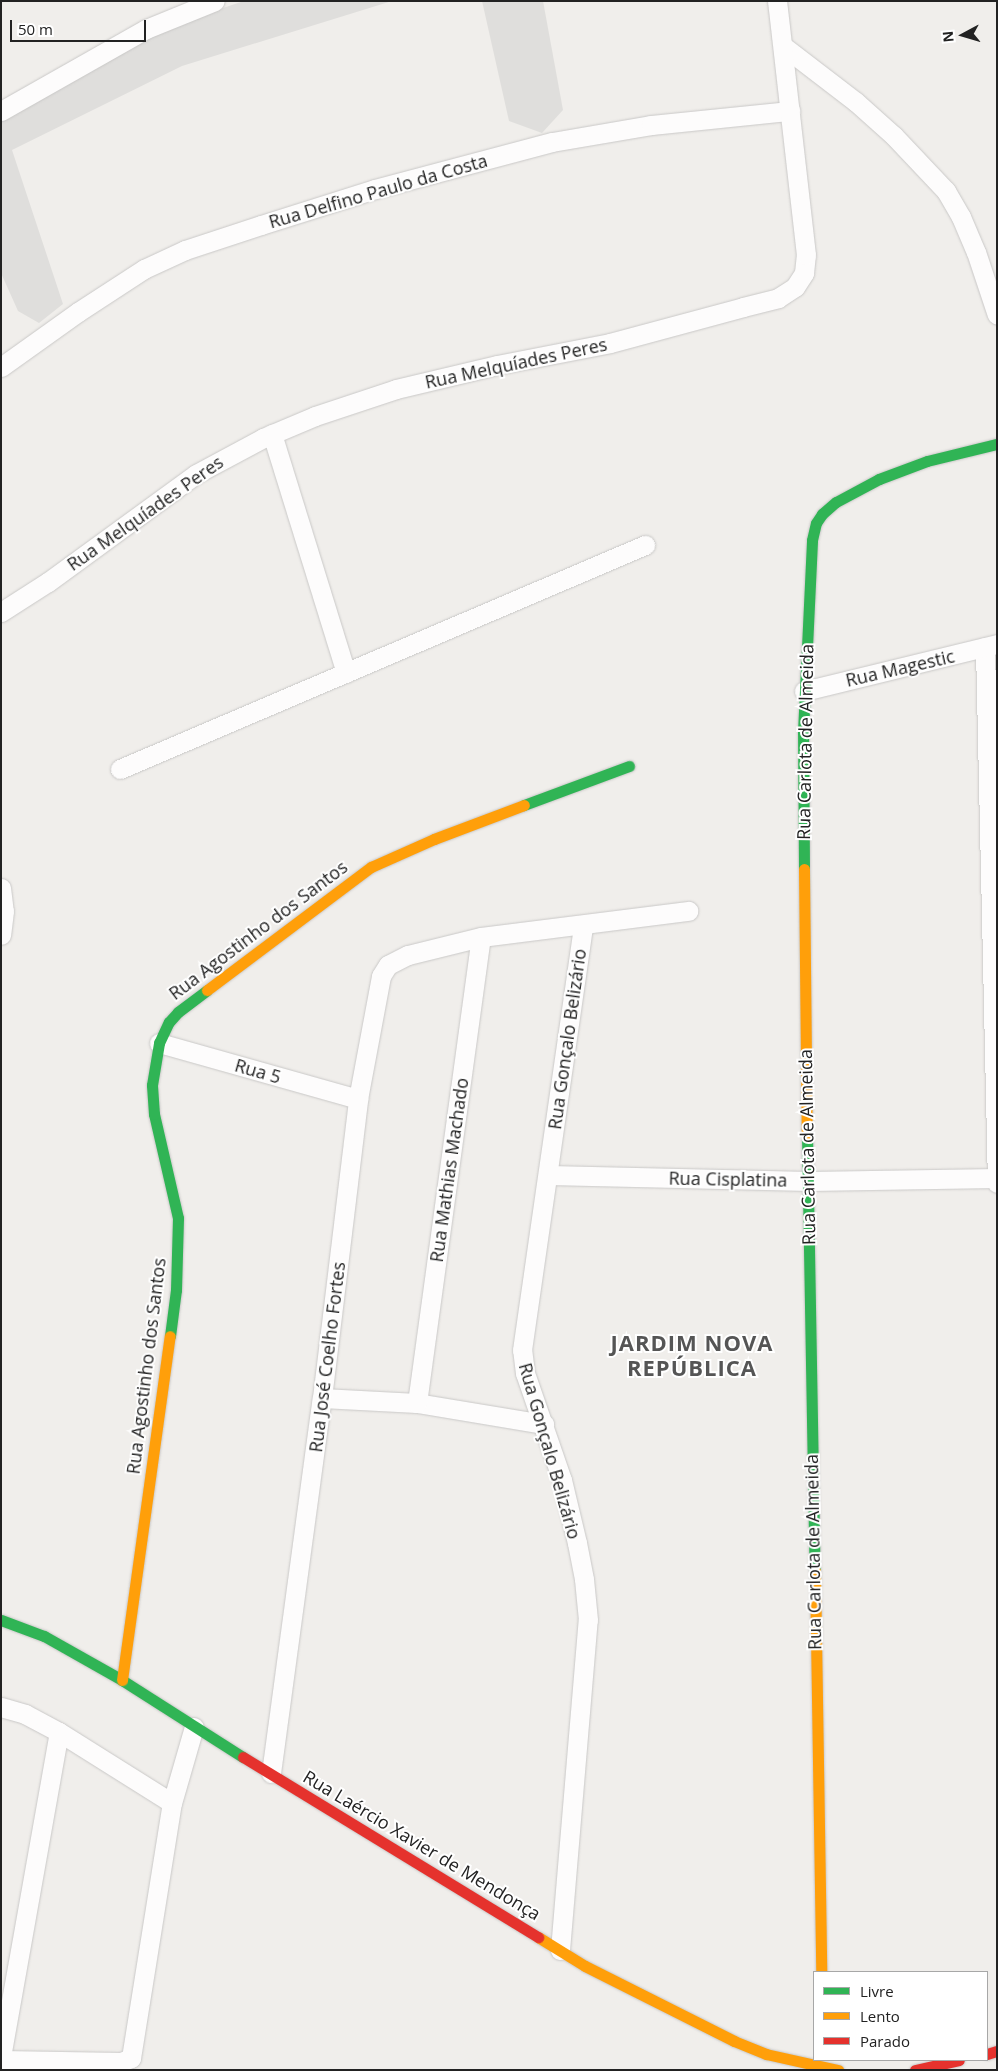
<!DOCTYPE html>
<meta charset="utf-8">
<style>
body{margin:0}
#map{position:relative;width:998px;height:2071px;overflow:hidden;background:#f0eeeb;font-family:"Open Sans",sans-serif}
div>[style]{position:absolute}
.residential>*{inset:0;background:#dfdedc}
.roads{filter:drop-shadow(0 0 1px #c9c8c7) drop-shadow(0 0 1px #c9c8c7)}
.street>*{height:19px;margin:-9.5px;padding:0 9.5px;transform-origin:9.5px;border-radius:9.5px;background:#fdfcfc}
.fast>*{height:11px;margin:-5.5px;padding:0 5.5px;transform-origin:5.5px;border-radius:5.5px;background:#30b455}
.slow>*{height:11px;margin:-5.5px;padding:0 5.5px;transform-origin:5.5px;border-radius:5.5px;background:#ff9f0a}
.jam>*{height:11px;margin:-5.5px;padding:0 5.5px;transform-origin:5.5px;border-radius:5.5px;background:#e5322d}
span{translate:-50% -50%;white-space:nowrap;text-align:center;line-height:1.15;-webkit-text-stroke:4px #fff;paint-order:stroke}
.street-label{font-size:18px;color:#222}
.district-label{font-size:22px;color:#555;font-weight:700;letter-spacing:1px}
.frame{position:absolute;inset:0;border:2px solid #222;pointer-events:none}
.legend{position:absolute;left:813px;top:1971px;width:175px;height:90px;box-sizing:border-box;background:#fff;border:1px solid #a7a7a7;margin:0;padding:6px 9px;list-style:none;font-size:15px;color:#222}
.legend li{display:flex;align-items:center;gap:10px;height:25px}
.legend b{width:25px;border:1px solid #a7a7a7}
.north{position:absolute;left:938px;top:10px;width:50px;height:50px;-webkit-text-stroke:4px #fff;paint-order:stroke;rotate:264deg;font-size:14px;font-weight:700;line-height:20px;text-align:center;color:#222}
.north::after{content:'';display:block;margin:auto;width:18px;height:22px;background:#222;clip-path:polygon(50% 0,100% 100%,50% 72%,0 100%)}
.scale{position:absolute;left:10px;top:20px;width:136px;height:22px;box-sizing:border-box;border:2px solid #222;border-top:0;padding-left:6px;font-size:15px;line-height:18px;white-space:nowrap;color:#222;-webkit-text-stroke:4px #fff;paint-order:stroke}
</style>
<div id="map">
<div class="residential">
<i style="clip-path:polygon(244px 1px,392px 1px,182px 66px,12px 150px,63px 304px,39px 323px,18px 311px,1px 273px,1px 121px,163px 28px)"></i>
<i style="clip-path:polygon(482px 1px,543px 1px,563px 110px,542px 133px,509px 121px)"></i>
</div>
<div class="roads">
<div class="street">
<i style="left:783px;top:46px;width:92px;rotate:37.5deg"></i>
<i style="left:856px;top:102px;width:51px;rotate:41.8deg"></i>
<i style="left:894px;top:136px;width:76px;rotate:46.6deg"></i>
<i style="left:946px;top:191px;width:30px;rotate:60deg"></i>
<i style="left:961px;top:217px;width:38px;rotate:67deg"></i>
<i style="left:976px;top:252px;width:66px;rotate:71.6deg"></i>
<i style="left:1px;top:111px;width:167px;rotate:-29.5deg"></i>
<i style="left:146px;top:29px;width:74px;rotate:-22.1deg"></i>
<i style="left:1px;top:367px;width:95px;rotate:-35.5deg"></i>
<i style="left:78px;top:312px;width:79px;rotate:-33.1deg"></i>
<i style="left:144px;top:269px;width:45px;rotate:-24.9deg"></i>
<i style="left:185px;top:250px;width:80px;rotate:-18.2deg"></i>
<i style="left:261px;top:225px;width:120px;rotate:-17.5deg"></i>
<i style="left:375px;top:189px;width:183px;rotate:-14.9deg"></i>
<i style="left:552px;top:142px;width:100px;rotate:-9.7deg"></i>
<i style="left:651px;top:125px;width:140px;rotate:-5.8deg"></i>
<i style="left:272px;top:434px;width:250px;rotate:72.8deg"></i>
<i style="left:1px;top:612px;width:56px;rotate:-32.6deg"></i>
<i style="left:48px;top:582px;width:183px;rotate:-36.1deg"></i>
<i style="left:196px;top:474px;width:76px;rotate:-28.2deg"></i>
<i style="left:263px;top:438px;width:56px;rotate:-22.9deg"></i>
<i style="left:315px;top:416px;width:85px;rotate:-18.4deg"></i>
<i style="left:396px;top:389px;width:104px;rotate:-13.4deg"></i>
<i style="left:497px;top:365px;width:115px;rotate:-11deg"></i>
<i style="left:610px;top:343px;width:138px;rotate:-15.1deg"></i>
<i style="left:743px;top:307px;width:36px;rotate:-14deg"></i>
<i style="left:778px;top:298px;width:20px;rotate:-33deg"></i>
<i style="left:795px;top:287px;width:17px;rotate:-57deg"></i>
<i style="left:804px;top:273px;width:18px;rotate:-84deg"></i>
<i style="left:806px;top:255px;width:256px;rotate:-96.5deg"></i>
<i style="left:985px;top:647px;width:536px;rotate:88.72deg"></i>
<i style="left:804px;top:691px;width:199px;rotate:-13.7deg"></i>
<i style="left:120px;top:769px;width:571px;rotate:-23.11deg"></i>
<i style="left:1px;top:888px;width:23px;rotate:83deg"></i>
<i style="left:4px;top:911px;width:24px;rotate:97deg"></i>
<i style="left:159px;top:1043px;width:207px;rotate:15.7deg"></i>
<i style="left:548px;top:1175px;width:261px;rotate:1.3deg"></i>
<i style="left:809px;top:1181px;width:188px;rotate:-0.9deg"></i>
<i style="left:322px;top:1398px;width:95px;rotate:3deg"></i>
<i style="left:417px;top:1403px;width:129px;rotate:9.4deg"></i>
<i style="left:417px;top:1403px;width:470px;rotate:-82.2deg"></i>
<i style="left:1px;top:1707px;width:25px;rotate:16deg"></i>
<i style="left:25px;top:1714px;width:38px;rotate:28deg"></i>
<i style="left:59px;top:1732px;width:133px;rotate:32.1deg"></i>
<i style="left:271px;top:1773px;width:378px;rotate:-82.3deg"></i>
<i style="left:322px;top:1398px;width:301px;rotate:-83.1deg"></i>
<i style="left:358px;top:1099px;width:125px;rotate:-79.4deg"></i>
<i style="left:381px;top:976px;width:13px;rotate:-58deg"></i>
<i style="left:388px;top:965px;width:22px;rotate:-27deg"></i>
<i style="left:408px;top:955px;width:75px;rotate:-13.9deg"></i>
<i style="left:481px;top:937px;width:209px;rotate:-7.2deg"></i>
<i style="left:560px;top:1950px;width:331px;rotate:-85.2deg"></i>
<i style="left:588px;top:1620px;width:41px;rotate:-95.6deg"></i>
<i style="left:584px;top:1579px;width:37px;rotate:-101deg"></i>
<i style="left:577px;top:1543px;width:65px;rotate:-103.4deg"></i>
<i style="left:562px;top:1480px;width:113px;rotate:-109.1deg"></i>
<i style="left:525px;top:1373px;width:23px;rotate:-97deg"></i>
<i style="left:522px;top:1350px;width:429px;rotate:-81.8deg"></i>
<i style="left:1px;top:2057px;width:330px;rotate:-79.9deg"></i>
<i style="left:1px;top:2060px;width:120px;rotate:1deg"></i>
<i style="left:121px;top:2062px;width:11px;rotate:-22deg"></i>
<i style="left:131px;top:2058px;width:258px;rotate:-80.9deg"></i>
<i style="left:172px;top:1803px;width:79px;rotate:-73.9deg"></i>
</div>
<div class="fast">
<i style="left:524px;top:805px;width:112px;rotate:-20.4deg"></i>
<i style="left:804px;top:869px;width:137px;rotate:-90.4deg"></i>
<i style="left:803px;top:732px;width:192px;rotate:-87.3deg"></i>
<i style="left:812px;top:540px;width:17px;rotate:-77deg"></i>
<i style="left:816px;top:523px;width:11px;rotate:-56deg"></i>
<i style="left:822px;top:514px;width:18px;rotate:-41deg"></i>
<i style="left:836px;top:502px;width:49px;rotate:-28.1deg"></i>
<i style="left:879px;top:479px;width:51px;rotate:-20.6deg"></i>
<i style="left:927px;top:461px;width:72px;rotate:-13.7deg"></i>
<i style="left:807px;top:1134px;width:437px;rotate:89deg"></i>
<i style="left:170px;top:1336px;width:46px;rotate:-82.6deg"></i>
<i style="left:176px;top:1290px;width:72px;rotate:-88.4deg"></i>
<i style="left:178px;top:1218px;width:107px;rotate:-103deg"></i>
<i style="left:154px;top:1114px;width:29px;rotate:-94deg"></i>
<i style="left:152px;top:1085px;width:43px;rotate:-80.5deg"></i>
<i style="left:159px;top:1043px;width:23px;rotate:-65deg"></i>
<i style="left:169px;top:1022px;width:13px;rotate:-48deg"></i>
<i style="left:178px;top:1012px;width:36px;rotate:-37deg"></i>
<i style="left:1px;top:1620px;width:46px;rotate:20.4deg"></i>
<i style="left:44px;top:1636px;width:90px;rotate:29.4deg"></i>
<i style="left:122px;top:1680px;width:143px;rotate:32.5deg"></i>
</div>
<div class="slow">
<i style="left:804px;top:869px;width:265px;rotate:89.4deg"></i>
<i style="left:207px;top:990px;width:205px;rotate:-36.9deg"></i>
<i style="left:371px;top:867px;width:69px;rotate:-24deg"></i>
<i style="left:434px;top:839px;width:96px;rotate:-20.7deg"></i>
<i style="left:815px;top:1571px;width:401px;rotate:89.1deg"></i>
<i style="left:122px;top:1680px;width:347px;rotate:-82.1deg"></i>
<i style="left:538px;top:1937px;width:55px;rotate:31.7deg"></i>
<i style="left:585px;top:1966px;width:167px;rotate:26.7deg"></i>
<i style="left:734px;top:2041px;width:35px;rotate:22deg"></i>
<i style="left:766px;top:2054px;width:74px;rotate:12.5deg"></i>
</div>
<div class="jam">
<i style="left:243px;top:1757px;width:346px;rotate:31.4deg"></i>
<i style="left:987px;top:2054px;width:10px;rotate:-17deg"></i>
<i style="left:915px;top:2070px;width:45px;rotate:-12.8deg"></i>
</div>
</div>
<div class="street-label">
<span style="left:378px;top:191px;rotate:-16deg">Rua Delfino Paulo da Costa</span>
<span style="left:516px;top:363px;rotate:-12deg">Rua Melquíades Peres</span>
<span style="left:145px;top:513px;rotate:-35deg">Rua Melquíades Peres</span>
<span style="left:900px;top:668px;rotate:-13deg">Rua Magestic</span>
<span style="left:805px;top:742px;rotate:-89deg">Rua Carlota de Almeida</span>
<span style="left:258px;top:930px;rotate:-37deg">Rua Agostinho dos Santos</span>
<span style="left:567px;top:1039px;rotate:-82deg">Rua Gonçalo Belizário</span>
<span style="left:258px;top:1071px;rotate:16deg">Rua 5</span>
<span style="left:807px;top:1147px;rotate:-91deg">Rua Carlota de Almeida</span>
<span style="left:449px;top:1170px;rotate:-82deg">Rua Mathias Machado</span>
<span style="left:728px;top:1179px;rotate:1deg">Rua Cisplatina</span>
<span style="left:327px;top:1357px;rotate:-83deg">Rua José Coelho Fortes</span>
<span style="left:146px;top:1366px;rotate:-83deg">Rua Agostinho dos Santos</span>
<span style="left:550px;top:1451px;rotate:74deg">Rua Gonçalo Belizário</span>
<span style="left:813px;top:1552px;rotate:-91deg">Rua Carlota de Almeida</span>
<span style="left:422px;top:1845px;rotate:31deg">Rua Laércio Xavier de Mendonça</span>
</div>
<div class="district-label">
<span style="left:692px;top:1355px">JARDIM NOVA<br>REPÚBLICA</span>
</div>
<div class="frame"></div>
<ul class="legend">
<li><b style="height:6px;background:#30b455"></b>Livre</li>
<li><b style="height:6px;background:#ff9f0a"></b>Lento</li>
<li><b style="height:6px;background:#e5322d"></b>Parado</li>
</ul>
<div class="north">N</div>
<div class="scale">50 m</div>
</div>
